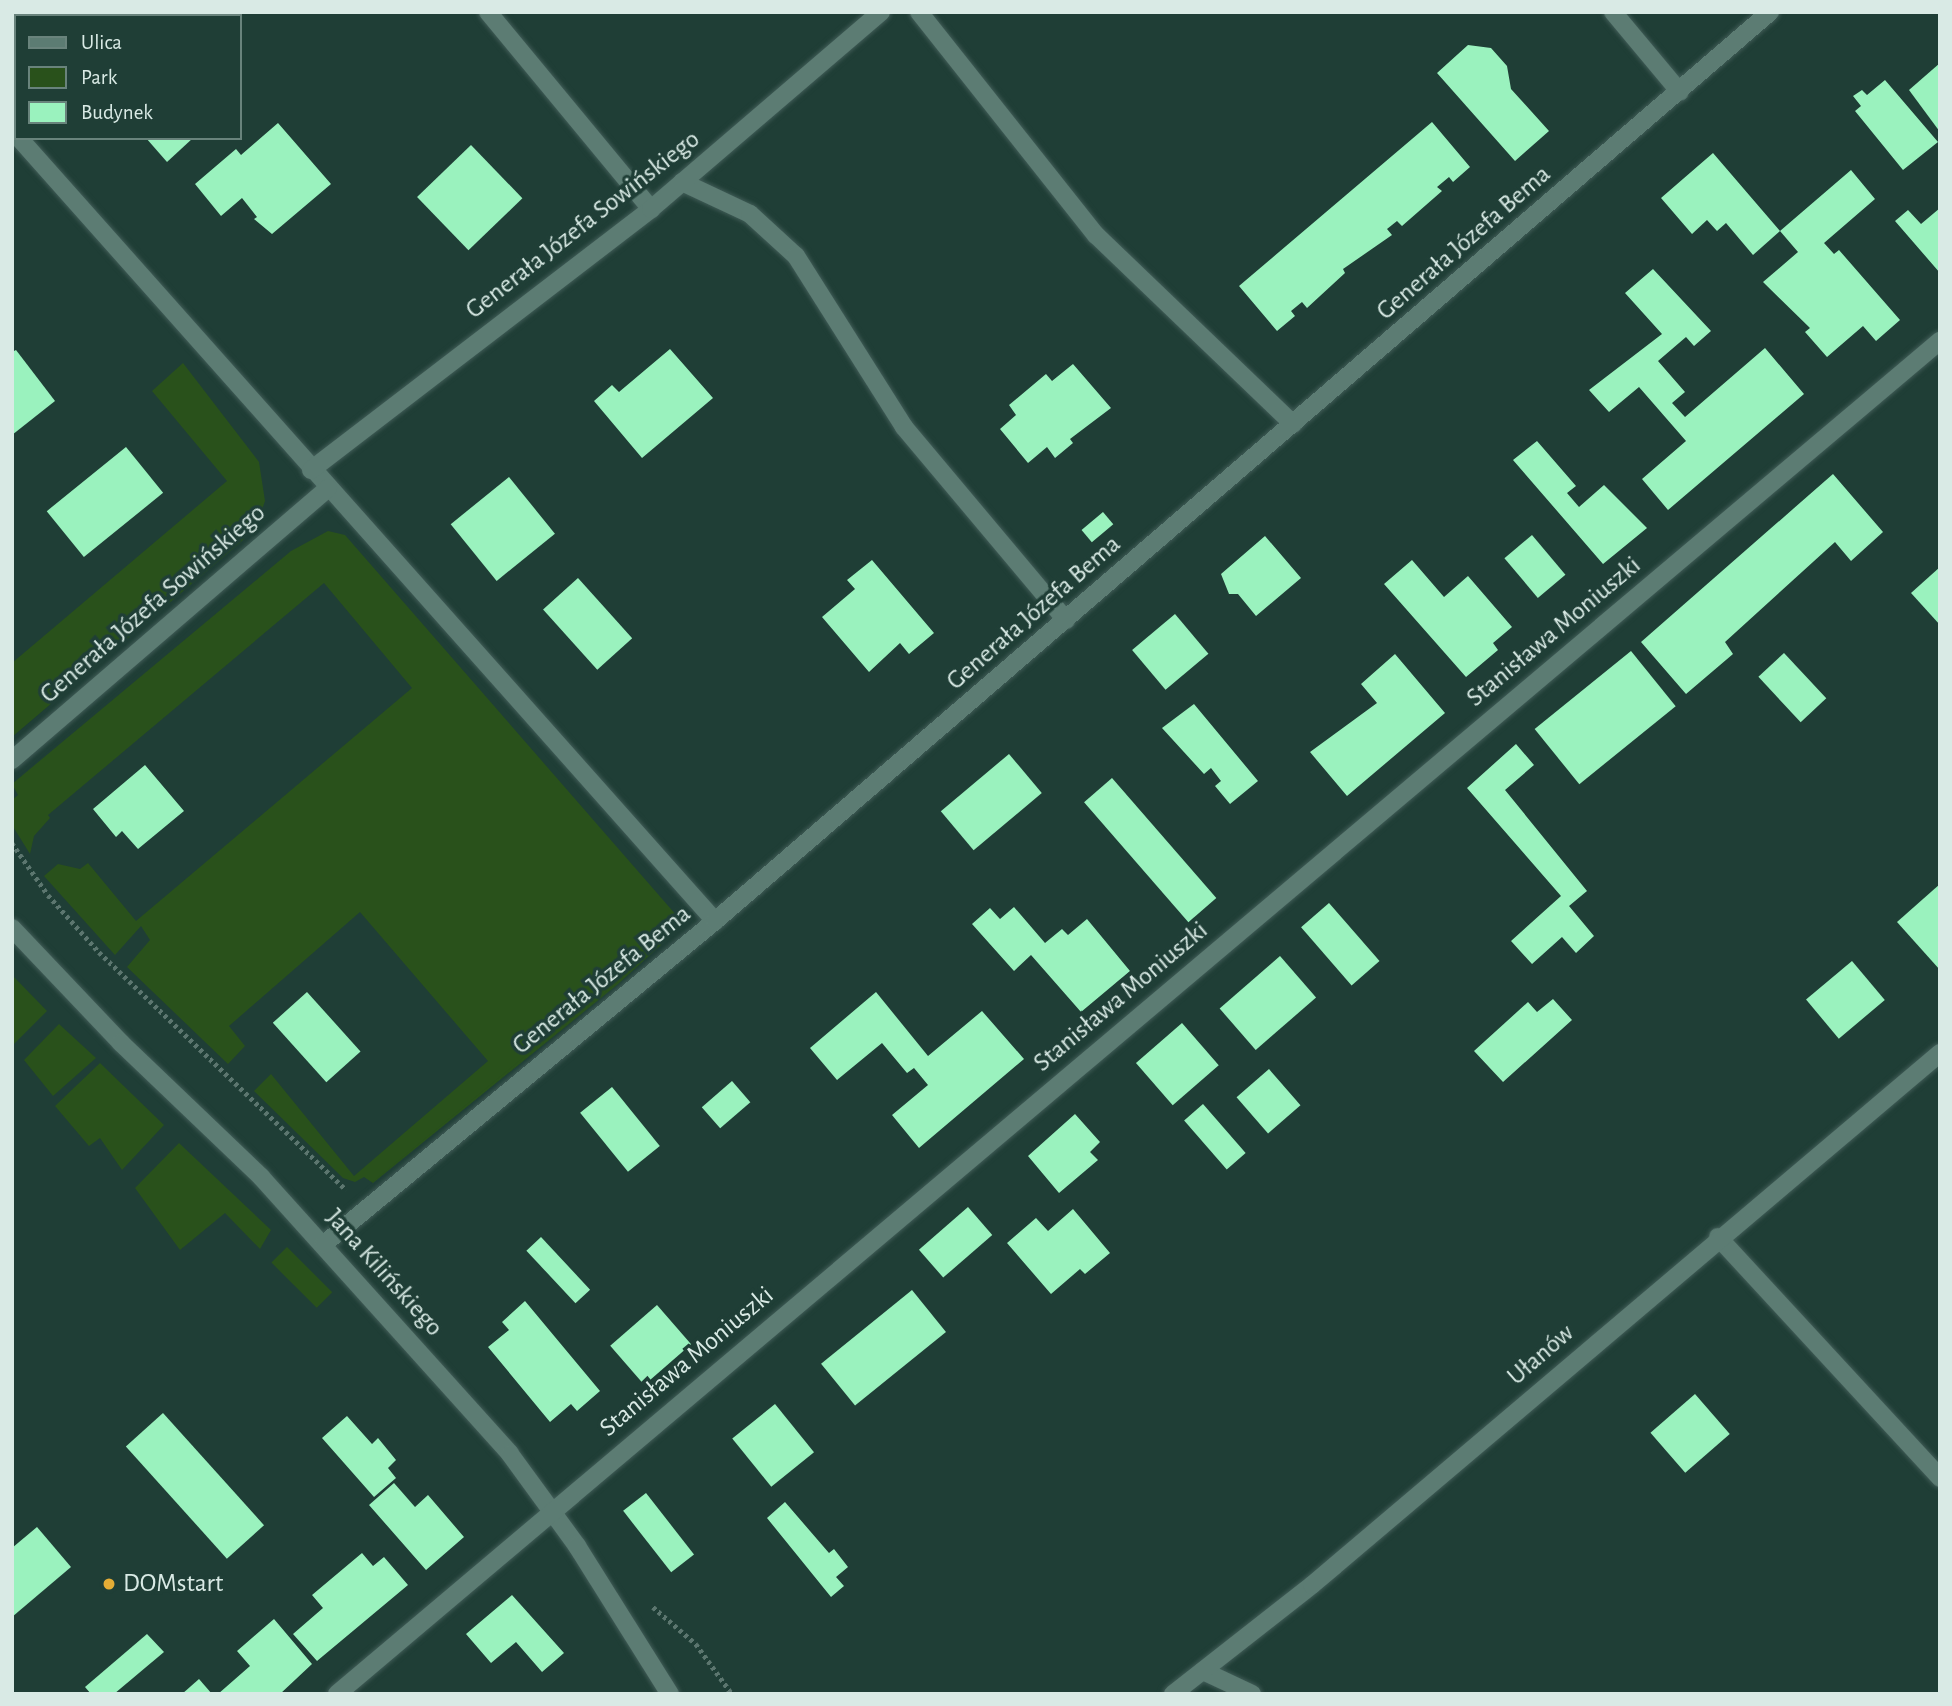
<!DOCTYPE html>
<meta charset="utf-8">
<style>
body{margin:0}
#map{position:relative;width:1952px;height:1706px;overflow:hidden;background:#1f3e36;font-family:"Alegreya Sans",sans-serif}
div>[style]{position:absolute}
.green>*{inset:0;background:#29511b;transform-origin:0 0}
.building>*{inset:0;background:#9af2be;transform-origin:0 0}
.path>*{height:4.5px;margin-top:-2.25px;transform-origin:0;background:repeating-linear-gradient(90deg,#5c766f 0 3.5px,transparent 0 7px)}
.roads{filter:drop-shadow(0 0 2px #405b56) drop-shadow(0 0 2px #405b56)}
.minor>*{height:18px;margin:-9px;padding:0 9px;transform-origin:9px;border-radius:9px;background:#5c7c73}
.dots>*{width:19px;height:19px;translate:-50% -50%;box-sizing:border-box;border:4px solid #1f3e36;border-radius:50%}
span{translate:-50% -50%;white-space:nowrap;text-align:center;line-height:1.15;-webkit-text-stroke:7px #1f3e36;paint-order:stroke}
.street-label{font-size:26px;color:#d9eae5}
.poi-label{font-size:26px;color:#d9eae5}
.left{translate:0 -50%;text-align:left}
.frame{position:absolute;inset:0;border:14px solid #d9eae5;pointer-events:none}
.legend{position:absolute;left:14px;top:14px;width:228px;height:126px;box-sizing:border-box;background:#1f3e36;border:2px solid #69837c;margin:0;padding:9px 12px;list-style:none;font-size:21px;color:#d9eae5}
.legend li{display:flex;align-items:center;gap:14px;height:35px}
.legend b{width:35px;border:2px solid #69837c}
</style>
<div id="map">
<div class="green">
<i style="clip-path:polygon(183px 363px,259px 462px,265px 501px,258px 521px,242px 541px,12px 737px,12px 663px,227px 481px,152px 391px)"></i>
<i style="clip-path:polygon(328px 531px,345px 535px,684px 924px,617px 985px,373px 1183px,364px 1177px,355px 1182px,343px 1178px,254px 1091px,271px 1074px,354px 1176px,488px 1061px,360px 912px,229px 1026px,245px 1046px,228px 1064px,127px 967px,150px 940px,141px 926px,115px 955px,44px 876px,58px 864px,80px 869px,88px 863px,136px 921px,412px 688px,324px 583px,48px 815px,50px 818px,34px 836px,30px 854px,12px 825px,12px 800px,18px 795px,12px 784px,291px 551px)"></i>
<i style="clip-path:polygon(12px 975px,47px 1011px,12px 1046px)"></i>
<i style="clip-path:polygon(59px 1024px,96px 1058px,53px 1096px,24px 1060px)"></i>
<i style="clip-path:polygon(100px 1063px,164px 1125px,122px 1170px,100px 1138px,89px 1146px,55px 1106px)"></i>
<i style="clip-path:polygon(179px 1143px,271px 1230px,260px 1249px,225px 1213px,180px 1250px,135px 1188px)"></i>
<i style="left:287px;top:1247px;width:64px;height:22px;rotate:45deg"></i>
</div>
<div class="building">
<i style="clip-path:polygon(1468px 45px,1491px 48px,1507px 66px,1511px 89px,1549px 131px,1515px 161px,1437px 73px)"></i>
<i style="clip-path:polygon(1940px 63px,1940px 132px,1909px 90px)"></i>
<i style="clip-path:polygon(1885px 80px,1938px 142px,1903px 170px,1855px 111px,1861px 106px,1853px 96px,1862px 90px,1867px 95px)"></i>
<i style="clip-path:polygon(1432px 122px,1470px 167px,1453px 182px,1449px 177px,1437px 187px,1442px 191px,1402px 226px,1397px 221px,1387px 229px,1392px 235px,1343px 269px,1345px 273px,1307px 308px,1302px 302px,1291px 311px,1295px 316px,1277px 331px,1239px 286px)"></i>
<i style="clip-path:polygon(278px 123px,331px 184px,272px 234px,254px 219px,257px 217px,242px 198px,221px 216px,195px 184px,236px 149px,241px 155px)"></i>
<i style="clip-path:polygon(146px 138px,193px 138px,167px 162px)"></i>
<i style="left:471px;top:145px;width:74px;height:75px;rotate:46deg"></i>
<i style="clip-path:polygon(1713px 153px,1780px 231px,1753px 255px,1726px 223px,1717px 231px,1707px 220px,1692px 234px,1661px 198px)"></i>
<i style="clip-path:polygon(1851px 170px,1875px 199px,1824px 243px,1834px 254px,1839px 250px,1900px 320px,1876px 341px,1863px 326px,1827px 357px,1805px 332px,1810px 328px,1763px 282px,1798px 252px,1780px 231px)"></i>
<i style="clip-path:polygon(1940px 208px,1940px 273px,1895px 221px,1908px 210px,1921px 224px)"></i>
<i style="clip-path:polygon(1653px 269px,1711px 331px,1694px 346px,1686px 337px,1658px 361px,1685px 392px,1672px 403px,1685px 417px,1765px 348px,1804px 394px,1668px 510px,1642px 479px,1686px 441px,1639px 387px,1609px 412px,1589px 390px,1662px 334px,1625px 293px)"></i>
<i style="clip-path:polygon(670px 349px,713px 398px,642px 458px,594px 401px,612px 385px,619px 392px)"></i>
<i style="clip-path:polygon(16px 350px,55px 401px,12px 435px,12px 352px)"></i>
<i style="clip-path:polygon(1073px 364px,1111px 408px,1070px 439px,1073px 443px,1055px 458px,1047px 447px,1028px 463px,1000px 429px,1016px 415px,1009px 405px,1046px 374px,1052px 381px)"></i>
<i style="clip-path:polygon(1537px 441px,1576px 486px,1567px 493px,1579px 507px,1604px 485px,1647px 528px,1603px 564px,1513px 460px)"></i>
<i style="left:126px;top:447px;width:59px;height:102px;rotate:51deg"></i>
<i style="clip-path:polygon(1833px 474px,1883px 532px,1851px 561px,1835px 542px,1725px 642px,1733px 654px,1686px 694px,1641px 642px)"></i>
<i style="left:509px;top:477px;width:73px;height:75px;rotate:51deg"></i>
<i style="left:1103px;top:512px;width:16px;height:28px;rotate:50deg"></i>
<i style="left:1532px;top:535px;width:52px;height:36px;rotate:50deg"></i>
<i style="clip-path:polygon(1265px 536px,1301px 578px,1256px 616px,1238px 594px,1229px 594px,1221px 574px)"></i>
<i style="clip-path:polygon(872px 560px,934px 633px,909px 654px,900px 643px,869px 672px,822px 617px,855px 589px,847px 580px)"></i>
<i style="clip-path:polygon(1412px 560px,1444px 597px,1468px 576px,1512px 627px,1493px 643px,1498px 650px,1466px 677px,1384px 584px)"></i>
<i style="clip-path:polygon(1940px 567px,1940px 625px,1911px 593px)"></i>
<i style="left:578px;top:578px;width:81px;height:47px;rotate:48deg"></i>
<i style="left:1175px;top:614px;width:52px;height:56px;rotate:50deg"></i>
<i style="left:1631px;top:651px;width:71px;height:124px;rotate:51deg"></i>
<i style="left:1784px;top:653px;width:62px;height:35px;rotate:47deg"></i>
<i style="clip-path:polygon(1395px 654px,1445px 713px,1347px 796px,1310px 752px,1377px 703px,1361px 684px)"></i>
<i style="clip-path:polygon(1194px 704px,1258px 781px,1230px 804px,1215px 786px,1221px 781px,1211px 768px,1204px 774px,1162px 728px)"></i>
<i style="clip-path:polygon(1516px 744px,1534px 765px,1505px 790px,1587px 891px,1569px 906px,1594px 936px,1576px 953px,1562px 937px,1532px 964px,1511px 941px,1561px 896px,1467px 788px)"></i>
<i style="left:1009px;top:754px;width:51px;height:89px;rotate:50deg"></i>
<i style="clip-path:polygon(145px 765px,184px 811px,138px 849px,122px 831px,116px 837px,93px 809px)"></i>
<i style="left:1112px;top:778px;width:159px;height:37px;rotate:49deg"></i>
<i style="clip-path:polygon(1940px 884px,1940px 970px,1897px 922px)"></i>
<i style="left:1329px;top:903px;width:77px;height:37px;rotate:49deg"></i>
<i style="clip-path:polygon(1014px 907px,1045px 943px,1062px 929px,1068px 935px,1087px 919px,1130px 971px,1081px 1012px,1031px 955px,1014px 971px,972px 924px,990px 908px,1000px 919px)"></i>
<i style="left:1280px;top:956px;width:55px;height:80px;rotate:49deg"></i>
<i style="left:1852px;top:961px;width:51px;height:60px;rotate:50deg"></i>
<i style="left:307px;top:992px;width:80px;height:46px;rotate:48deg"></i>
<i style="clip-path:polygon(876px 992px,928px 1056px,982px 1011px,1024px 1059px,919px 1148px,892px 1115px,928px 1085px,914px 1068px,907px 1073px,882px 1043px,837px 1080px,810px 1048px)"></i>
<i style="clip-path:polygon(1553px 999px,1572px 1020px,1503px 1082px,1474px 1051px,1528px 1002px,1537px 1012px)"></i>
<i style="left:1182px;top:1023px;width:56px;height:61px;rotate:49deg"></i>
<i style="left:1269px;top:1069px;width:48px;height:43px;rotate:49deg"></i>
<i style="left:732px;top:1081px;width:28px;height:40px;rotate:49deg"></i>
<i style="left:612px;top:1087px;width:76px;height:41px;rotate:51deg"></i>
<i style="left:1203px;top:1104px;width:65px;height:25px;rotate:49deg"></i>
<i style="clip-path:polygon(1075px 1114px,1100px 1142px,1090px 1152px,1098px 1160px,1059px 1193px,1028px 1156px)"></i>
<i style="left:968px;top:1207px;width:37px;height:65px;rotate:49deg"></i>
<i style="clip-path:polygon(1073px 1209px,1110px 1253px,1085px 1274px,1080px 1269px,1051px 1294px,1007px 1243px,1036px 1218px,1048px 1231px)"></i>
<i style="left:541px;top:1237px;width:72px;height:20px;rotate:47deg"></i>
<i style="left:912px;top:1290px;width:54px;height:117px;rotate:51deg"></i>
<i style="clip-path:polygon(525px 1301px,600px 1391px,577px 1411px,571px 1404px,550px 1422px,488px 1347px,509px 1330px,502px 1322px)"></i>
<i style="left:657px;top:1305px;width:52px;height:62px;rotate:49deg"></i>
<i style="left:1695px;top:1394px;width:53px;height:59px;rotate:49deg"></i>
<i style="left:775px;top:1404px;width:62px;height:55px;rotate:51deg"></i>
<i style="left:163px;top:1413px;width:151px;height:50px;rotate:48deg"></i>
<i style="clip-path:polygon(347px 1416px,372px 1444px,378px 1438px,396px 1460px,388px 1468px,396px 1478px,374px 1497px,322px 1438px)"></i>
<i style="clip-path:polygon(394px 1483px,415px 1507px,428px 1495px,464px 1537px,426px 1570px,369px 1505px)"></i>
<i style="left:646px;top:1493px;width:78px;height:29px;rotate:52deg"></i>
<i style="clip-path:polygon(785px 1502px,829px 1553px,834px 1549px,848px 1567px,836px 1577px,844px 1586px,831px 1597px,767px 1518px)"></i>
<i style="clip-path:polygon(37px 1527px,71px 1567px,12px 1617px,12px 1548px)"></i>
<i style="clip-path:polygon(362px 1553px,373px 1566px,384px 1557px,408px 1585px,317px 1661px,293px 1634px,323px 1608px,312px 1595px)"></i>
<i style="clip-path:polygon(512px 1595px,564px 1653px,542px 1672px,516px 1642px,491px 1663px,466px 1634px)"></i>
<i style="clip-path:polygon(274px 1619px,312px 1664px,280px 1694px,218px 1694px,250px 1666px,237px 1651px)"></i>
<i style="clip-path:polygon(147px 1634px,164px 1652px,114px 1694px,91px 1694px,85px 1687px)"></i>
<i style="clip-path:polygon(199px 1679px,212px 1694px,182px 1694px)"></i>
</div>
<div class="path">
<i style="left:12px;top:843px;width:63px;rotate:55.3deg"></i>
<i style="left:48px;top:895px;width:76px;rotate:48.2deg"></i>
<i style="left:99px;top:952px;width:343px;rotate:43.9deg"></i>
<i style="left:653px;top:1607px;width:57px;rotate:40.7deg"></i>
<i style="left:696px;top:1644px;width:62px;rotate:54.2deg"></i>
</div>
<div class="roads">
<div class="minor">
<i style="left:488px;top:12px;width:256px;rotate:50.4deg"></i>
<i style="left:919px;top:12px;width:285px;rotate:51.6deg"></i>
<i style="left:1096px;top:235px;width:273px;rotate:43.8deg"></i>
<i style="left:1613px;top:12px;width:104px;rotate:50.1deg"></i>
<i style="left:19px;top:138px;width:1048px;rotate:48.37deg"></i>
<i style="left:682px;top:182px;width:75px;rotate:25.2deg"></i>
<i style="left:750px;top:214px;width:62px;rotate:42.4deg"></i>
<i style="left:796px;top:256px;width:202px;rotate:57.7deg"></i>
<i style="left:904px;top:427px;width:252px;rotate:50deg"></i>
<i style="left:311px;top:470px;width:429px;rotate:-37.5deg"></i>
<i style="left:651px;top:209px;width:303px;rotate:-40.6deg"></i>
<i style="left:12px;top:760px;width:417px;rotate:-40.7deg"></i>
<i style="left:12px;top:928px;width:158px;rotate:46.5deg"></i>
<i style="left:121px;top:1043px;width:194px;rotate:43.7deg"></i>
<i style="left:261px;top:1177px;width:372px;rotate:48deg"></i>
<i style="left:510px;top:1454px;width:114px;rotate:53.9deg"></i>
<i style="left:577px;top:1546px;width:175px;rotate:57.9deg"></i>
<i style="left:1718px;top:1237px;width:328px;rotate:47.3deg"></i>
<i style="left:324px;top:1244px;width:507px;rotate:-39.56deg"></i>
<i style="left:715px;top:921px;width:1393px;rotate:-40.75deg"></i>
<i style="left:1203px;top:1671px;width:54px;rotate:25.1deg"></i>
<i style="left:337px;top:1694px;width:2098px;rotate:-40.17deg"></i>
<i style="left:1173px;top:1694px;width:177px;rotate:-38.1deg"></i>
<i style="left:1312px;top:1585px;width:823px;rotate:-40.27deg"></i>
</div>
</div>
<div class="dots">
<i style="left:109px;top:1584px;background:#e5ad36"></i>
</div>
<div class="street-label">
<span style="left:583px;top:225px;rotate:-38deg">Generała Józefa Sowińskiego</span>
<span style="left:1464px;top:243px;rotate:-41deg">Generała Józefa Bema</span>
<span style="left:153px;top:604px;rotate:-41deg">Generała Józefa Sowińskiego</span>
<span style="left:1034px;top:613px;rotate:-41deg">Generała Józefa Bema</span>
<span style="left:1554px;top:632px;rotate:-40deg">Stanisława Moniuszki</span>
<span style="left:602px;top:980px;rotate:-39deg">Generała Józefa Bema</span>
<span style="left:1121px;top:997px;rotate:-40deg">Stanisława Moniuszki</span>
<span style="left:384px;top:1273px;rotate:48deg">Jana Kilińskiego</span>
<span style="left:1541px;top:1355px;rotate:-41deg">Ułanów</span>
<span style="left:687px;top:1362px;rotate:-40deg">Stanisława Moniuszki</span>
</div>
<div class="poi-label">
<span class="left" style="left:123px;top:1584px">DOMstart</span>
</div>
<div class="frame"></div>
<ul class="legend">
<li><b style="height:9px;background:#5c7c73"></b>Ulica</li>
<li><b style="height:19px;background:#29511b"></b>Park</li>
<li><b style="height:19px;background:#9af2be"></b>Budynek</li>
</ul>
</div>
